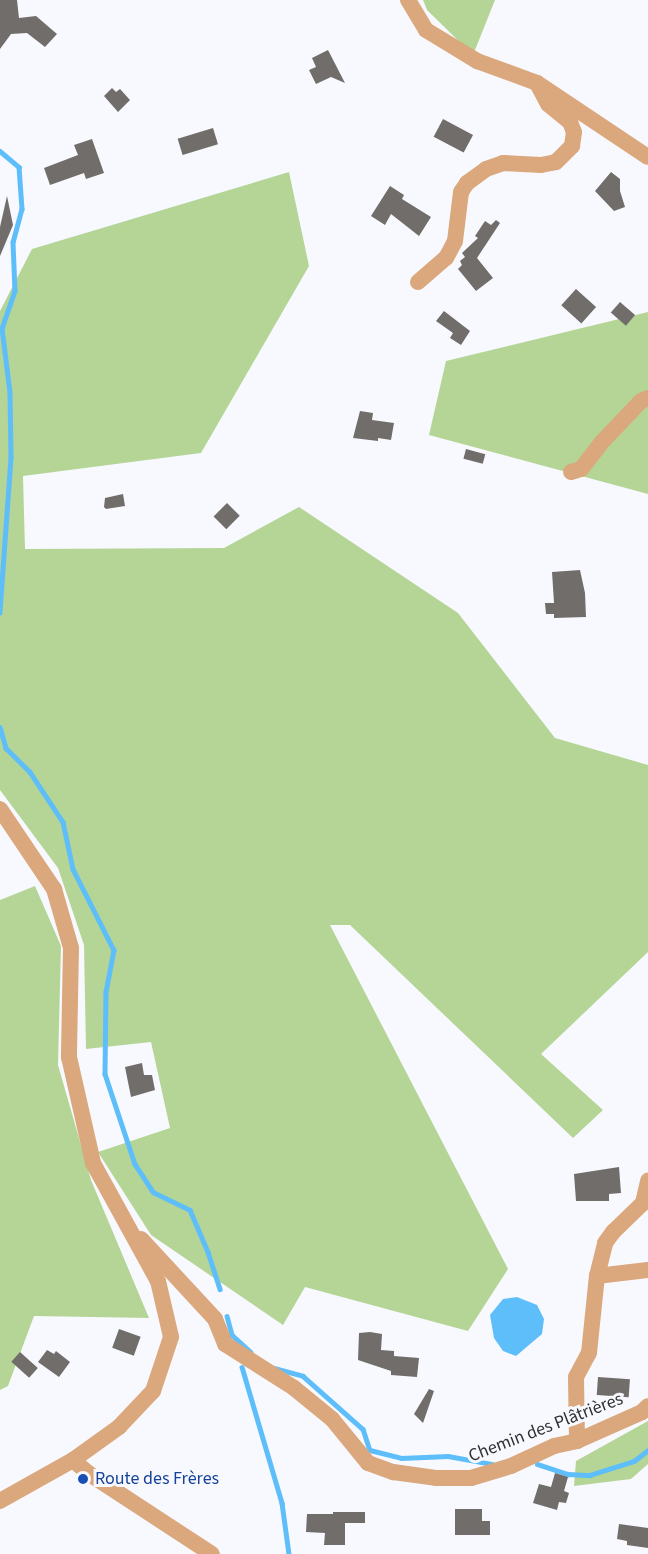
<!DOCTYPE html>
<meta charset="utf-8">
<style>
body{margin:0}
#map{position:relative;width:648px;height:1554px;overflow:hidden;background:#f8f9fe;font-family:"Source Sans 3",sans-serif}
div>[style]{position:absolute}
.green>*{inset:0;background:#b4d596}
.water>*{inset:0;background:#5ebefa}
.stream>*{height:4.5px;margin:-2.25px;padding:0 2.25px;transform-origin:2.25px;border-radius:2.25px;background:#5ebefa}
.building>*{inset:0;background:#706d6a;transform-origin:0 0}
.minor>*{height:16px;margin:-8px;padding:0 8px;transform-origin:8px;border-radius:8px;background:#dba77d}
.dots>*{width:16px;height:16px;translate:-50% -50%;box-sizing:border-box;border:3px solid #f8f9fe;border-radius:50%}
span{translate:-50% -50%;white-space:nowrap;text-align:center;line-height:1.15;-webkit-text-stroke:6px #f8f9fe;paint-order:stroke}
.street-label{font-size:18px;color:#2e2f30}
.transit-label{font-size:18px;color:#164399}
.left{translate:0 -50%;text-align:left}
</style>
<div id="map">
<div class="green">
<i style="clip-path:polygon(423px 0,495px 0,473px 55px,427px 10px)"></i>
<i style="clip-path:polygon(289px 172px,309px 266px,201px 453px,23px 476px,25px 549px,224px 548px,299px 507px,458px 613px,555px 738px,648px 765px,648px 952px,541px 1054px,603px 1110px,573px 1138px,350px 925px,330px 925px,508px 1269px,468px 1331px,305px 1287px,283px 1325px,151px 1235px,98px 1152px,170px 1128px,151px 1042px,86px 1049px,84px 945px,58px 868px,0 790px,0 311px,32px 249px)"></i>
<i style="clip-path:polygon(648px 312px,648px 494px,429px 435px,446px 361px)"></i>
<i style="clip-path:polygon(35px 886px,61px 946px,58px 1065px,91px 1180px,149px 1318px,34px 1316px,8px 1386px,0 1390px,0 900px)"></i>
<i style="clip-path:polygon(648px 1421px,648px 1464px,631px 1479px,574px 1486px,576px 1461px)"></i>
</div>
<div class="water">
<i style="clip-path:polygon(517px 1297px,537px 1305px,544px 1319px,542px 1334px,516px 1356px,503px 1351px,494px 1338px,490px 1315px,503px 1299px)"></i>
</div>
<div class="stream">
<i style="left:0;top:151px;width:25px;rotate:40deg"></i>
<i style="left:19px;top:167px;width:42px;rotate:85.9deg"></i>
<i style="left:22px;top:209px;width:34px;rotate:105deg"></i>
<i style="left:13px;top:242px;width:49px;rotate:87.7deg"></i>
<i style="left:15px;top:291px;width:39px;rotate:109deg"></i>
<i style="left:2px;top:328px;width:64px;rotate:82.9deg"></i>
<i style="left:10px;top:392px;width:66px;rotate:89.1deg"></i>
<i style="left:11px;top:458px;width:155px;rotate:94.1deg"></i>
<i style="left:0;top:727px;width:22px;rotate:74deg"></i>
<i style="left:6px;top:748px;width:34px;rotate:45deg"></i>
<i style="left:30px;top:772px;width:60px;rotate:56.6deg"></i>
<i style="left:63px;top:822px;width:48px;rotate:78deg"></i>
<i style="left:73px;top:869px;width:91px;rotate:63.2deg"></i>
<i style="left:114px;top:950px;width:43px;rotate:100.8deg"></i>
<i style="left:106px;top:992px;width:82px;rotate:90.7deg"></i>
<i style="left:105px;top:1074px;width:95px;rotate:71.6deg"></i>
<i style="left:135px;top:1164px;width:33px;rotate:57deg"></i>
<i style="left:153px;top:1192px;width:41px;rotate:25.9deg"></i>
<i style="left:190px;top:1210px;width:46px;rotate:66.8deg"></i>
<i style="left:208px;top:1252px;width:39px;rotate:72deg"></i>
<i style="left:227px;top:1316px;width:20px;rotate:75deg"></i>
<i style="left:232px;top:1335px;width:25px;rotate:42deg"></i>
<i style="left:242px;top:1367px;width:142px;rotate:73.6deg"></i>
<i style="left:282px;top:1503px;width:51px;rotate:82.2deg"></i>
<i style="left:274px;top:1368px;width:30px;rotate:15deg"></i>
<i style="left:303px;top:1376px;width:80px;rotate:41.5deg"></i>
<i style="left:363px;top:1429px;width:22px;rotate:72deg"></i>
<i style="left:370px;top:1450px;width:32px;rotate:14deg"></i>
<i style="left:401px;top:1458px;width:47px;rotate:-2.4deg"></i>
<i style="left:448px;top:1456px;width:45px;rotate:10.3deg"></i>
<i style="left:537px;top:1464px;width:33px;rotate:18deg"></i>
<i style="left:568px;top:1474px;width:22px;rotate:3deg"></i>
<i style="left:590px;top:1475px;width:46px;rotate:-17.7deg"></i>
<i style="left:634px;top:1461px;width:18px;rotate:-38deg"></i>
</div>
<div class="building">
<i style="clip-path:polygon(0 0,17px 0,19px 18px,36px 16px,57px 34px,45px 47px,27px 33px,11px 34px,0 49px)"></i>
<i style="clip-path:polygon(328px 50px,345px 83px,331px 77px,316px 84px,309px 70px,316px 67px,312px 58px)"></i>
<i style="clip-path:polygon(112px 88px,116px 92px,120px 89px,130px 100px,118px 112px,104px 96px)"></i>
<i style="left:443px;top:119px;width:34px;height:20px;rotate:28deg"></i>
<i style="left:213px;top:128px;width:17px;height:37px;rotate:73deg"></i>
<i style="clip-path:polygon(92px 139px,104px 173px,86px 179px,84px 173px,50px 185px,44px 168px,78px 155px,74px 145px)"></i>
<i style="clip-path:polygon(611px 172px,620px 179px,620px 191px,625px 207px,614px 211px,595px 191px)"></i>
<i style="clip-path:polygon(390px 186px,404px 195px,402px 199px,431px 217px,419px 236px,391px 214px,385px 225px,371px 216px)"></i>
<i style="clip-path:polygon(7px 196px,13px 225px,0 256px,0 227px)"></i>
<i style="clip-path:polygon(496px 220px,500px 223px,477px 258px,493px 278px,476px 291px,458px 269px,462px 265px,460px 261px,465px 257px,462px 253px,478px 238px,475px 236px,485px 221px,491px 225px)"></i>
<i style="left:576px;top:289px;width:27px;height:22px;rotate:42deg"></i>
<i style="left:620px;top:302px;width:20px;height:14px;rotate:41deg"></i>
<i style="clip-path:polygon(444px 311px,470px 331px,461px 345px,450px 338px,453px 333px,436px 321px)"></i>
<i style="clip-path:polygon(360px 411px,373px 413px,372px 420px,394px 423px,391px 440px,378px 438px,378px 441px,353px 438px)"></i>
<i style="left:466px;top:449px;width:20px;height:10px;rotate:15deg"></i>
<i style="clip-path:polygon(123px 494px,125px 506px,106px 509px,104px 507px,105px 498px)"></i>
<i style="left:227px;top:503px;width:18px;height:19px;rotate:45deg"></i>
<i style="clip-path:polygon(580px 570px,585px 593px,586px 617px,554px 618px,554px 614px,546px 614px,545px 603px,554px 603px,552px 572px)"></i>
<i style="clip-path:polygon(142px 1063px,144px 1075px,152px 1075px,155px 1090px,131px 1097px,125px 1067px)"></i>
<i style="clip-path:polygon(619px 1167px,621px 1193px,609px 1194px,609px 1201px,576px 1201px,574px 1174px)"></i>
<i style="left:119px;top:1329px;width:23px;height:20px;rotate:20deg"></i>
<i style="clip-path:polygon(370px 1332px,382px 1334px,381px 1350px,394px 1351px,394px 1356px,419px 1358px,417px 1377px,391px 1375px,391px 1371px,358px 1360px,359px 1333px)"></i>
<i style="clip-path:polygon(47px 1350px,54px 1354px,56px 1351px,70px 1362px,59px 1377px,38px 1362px)"></i>
<i style="left:20px;top:1352px;width:24px;height:13px;rotate:42deg"></i>
<i style="left:598px;top:1377px;width:32px;height:18px;rotate:4deg"></i>
<i style="clip-path:polygon(429px 1389px,434px 1391px,423px 1423px,414px 1414px)"></i>
<i style="clip-path:polygon(555px 1473px,568px 1477px,564px 1491px,569px 1493px,566px 1503px,559px 1502px,557px 1510px,533px 1503px,539px 1484px,551px 1487px)"></i>
<i style="clip-path:polygon(455px 1509px,482px 1509px,482px 1521px,490px 1521px,490px 1535px,455px 1535px)"></i>
<i style="clip-path:polygon(333px 1512px,365px 1512px,365px 1523px,345px 1523px,345px 1545px,324px 1545px,325px 1533px,306px 1532px,307px 1514px,333px 1514px)"></i>
<i style="clip-path:polygon(619px 1524px,648px 1528px,648px 1548px,627px 1545px,627px 1541px,617px 1539px)"></i>
</div>
<div class="minor">
<i style="left:408px;top:0;width:35px;rotate:59deg"></i>
<i style="left:426px;top:30px;width:60px;rotate:31.3deg"></i>
<i style="left:477px;top:61px;width:64px;rotate:20.1deg"></i>
<i style="left:537px;top:83px;width:133px;rotate:33.7deg"></i>
<i style="left:418px;top:282px;width:37px;rotate:-41deg"></i>
<i style="left:446px;top:258px;width:19px;rotate:-62deg"></i>
<i style="left:455px;top:241px;width:49px;rotate:-83deg"></i>
<i style="left:461px;top:192px;width:11px;rotate:-56deg"></i>
<i style="left:467px;top:183px;width:24px;rotate:-36deg"></i>
<i style="left:486px;top:169px;width:18px;rotate:-19deg"></i>
<i style="left:503px;top:163px;width:38px;rotate:3deg"></i>
<i style="left:541px;top:165px;width:15px;rotate:-11deg"></i>
<i style="left:556px;top:162px;width:23px;rotate:-45deg"></i>
<i style="left:572px;top:146px;width:14px;rotate:-82deg"></i>
<i style="left:574px;top:132px;width:11px;rotate:-112deg"></i>
<i style="left:570px;top:122px;width:28px;rotate:-141deg"></i>
<i style="left:548px;top:104px;width:24px;rotate:-118deg"></i>
<i style="left:571px;top:472px;width:10px;rotate:-17deg"></i>
<i style="left:581px;top:469px;width:33px;rotate:-52deg"></i>
<i style="left:601px;top:443px;width:58px;rotate:-46.4deg"></i>
<i style="left:641px;top:401px;width:8px;rotate:-23deg"></i>
<i style="left:0;top:809px;width:97px;rotate:56deg"></i>
<i style="left:54px;top:889px;width:61px;rotate:73.9deg"></i>
<i style="left:71px;top:948px;width:109px;rotate:91.1deg"></i>
<i style="left:69px;top:1057px;width:109px;rotate:77.2deg"></i>
<i style="left:93px;top:1163px;width:135px;rotate:61.2deg"></i>
<i style="left:158px;top:1281px;width:57px;rotate:76.9deg"></i>
<i style="left:171px;top:1337px;width:57px;rotate:108.4deg"></i>
<i style="left:153px;top:1391px;width:50px;rotate:133.4deg"></i>
<i style="left:119px;top:1427px;width:57px;rotate:144.3deg"></i>
<i style="left:73px;top:1460px;width:84px;rotate:150.7deg"></i>
<i style="left:141px;top:1239px;width:109px;rotate:47.2deg"></i>
<i style="left:215px;top:1319px;width:27px;rotate:68deg"></i>
<i style="left:225px;top:1344px;width:82px;rotate:32.5deg"></i>
<i style="left:294px;top:1388px;width:49px;rotate:39.2deg"></i>
<i style="left:332px;top:1419px;width:57px;rotate:50.7deg"></i>
<i style="left:368px;top:1463px;width:27px;rotate:20deg"></i>
<i style="left:393px;top:1472px;width:43px;rotate:7.9deg"></i>
<i style="left:436px;top:1478px;width:35px"></i>
<i style="left:471px;top:1478px;width:42px;rotate:-16.7deg"></i>
<i style="left:511px;top:1466px;width:47px;rotate:-24.9deg"></i>
<i style="left:554px;top:1446px;width:24px;rotate:-12deg"></i>
<i style="left:577px;top:1441px;width:71px;rotate:-24deg"></i>
<i style="left:642px;top:1412px;width:8px;rotate:-45deg"></i>
<i style="left:597px;top:1276px;width:51px;rotate:-6.7deg"></i>
<i style="left:577px;top:1441px;width:64px;rotate:-90.9deg"></i>
<i style="left:576px;top:1377px;width:27px;rotate:-62deg"></i>
<i style="left:589px;top:1353px;width:77px;rotate:-84.1deg"></i>
<i style="left:597px;top:1276px;width:34px;rotate:-76deg"></i>
<i style="left:605px;top:1243px;width:14px;rotate:-54deg"></i>
<i style="left:613px;top:1232px;width:42px;rotate:-44deg"></i>
<i style="left:643px;top:1203px;width:23px;rotate:-77deg"></i>
<i style="left:73px;top:1460px;width:20px;rotate:41deg"></i>
<i style="left:88px;top:1473px;width:148px;rotate:33.2deg"></i>
</div>
<div class="dots">
<i style="left:83px;top:1479px;background:#1a4fb4"></i>
</div>
<div class="street-label">
<span style="left:546px;top:1428px;rotate:-21deg">Chemin des Plâtrières</span>
</div>
<div class="transit-label">
<span class="left" style="left:95px;top:1479px">Route des Frères</span>
</div>
</div>
